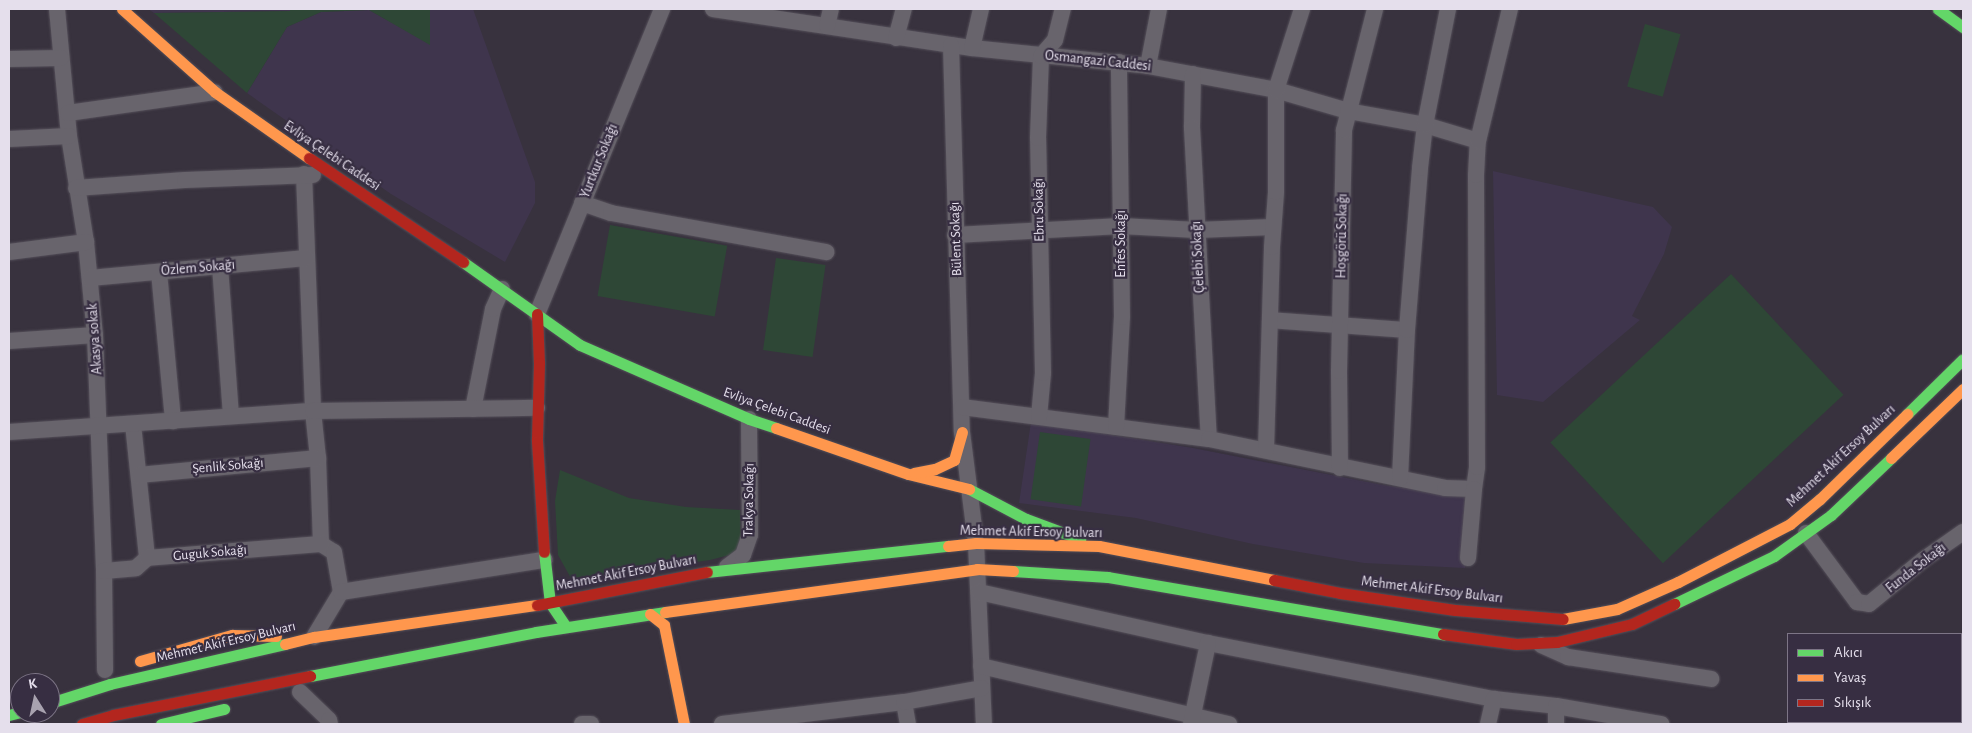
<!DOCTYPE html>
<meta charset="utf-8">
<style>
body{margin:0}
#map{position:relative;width:1972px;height:733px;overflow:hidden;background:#38323e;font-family:"Alegreya Sans",sans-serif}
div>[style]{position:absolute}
.built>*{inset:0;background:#3f354d}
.green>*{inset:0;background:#2e4736;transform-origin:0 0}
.roads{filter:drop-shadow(0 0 1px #544f59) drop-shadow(0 0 1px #544f59)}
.street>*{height:16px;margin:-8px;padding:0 8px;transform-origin:8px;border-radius:8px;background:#68646c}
.fast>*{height:11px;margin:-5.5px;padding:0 5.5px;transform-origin:5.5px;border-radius:5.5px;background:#63d668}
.slow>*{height:11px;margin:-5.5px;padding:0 5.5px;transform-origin:5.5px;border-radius:5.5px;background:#ff974d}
.jam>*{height:11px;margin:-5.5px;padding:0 5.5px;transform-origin:5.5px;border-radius:5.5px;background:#b3261e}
span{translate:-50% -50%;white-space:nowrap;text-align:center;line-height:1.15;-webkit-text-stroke:4.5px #372e42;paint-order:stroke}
.street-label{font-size:14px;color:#e5dfec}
.frame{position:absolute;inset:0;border:10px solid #e5dfec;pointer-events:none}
.legend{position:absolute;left:1787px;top:633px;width:175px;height:90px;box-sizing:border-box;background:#372e42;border:1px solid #7d7586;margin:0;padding:6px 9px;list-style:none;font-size:15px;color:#e5dfec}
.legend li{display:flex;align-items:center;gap:10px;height:25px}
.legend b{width:25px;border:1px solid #7d7586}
.north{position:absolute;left:10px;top:673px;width:50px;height:50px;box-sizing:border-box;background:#372e42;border:1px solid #7d7586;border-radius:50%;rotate:350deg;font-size:14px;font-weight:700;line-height:20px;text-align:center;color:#e5dfec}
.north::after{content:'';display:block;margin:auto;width:18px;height:22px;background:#a8a2af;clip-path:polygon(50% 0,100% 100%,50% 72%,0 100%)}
</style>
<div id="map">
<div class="built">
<i style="clip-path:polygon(148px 9px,290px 9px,291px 11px,154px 13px)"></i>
<i style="clip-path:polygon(430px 9px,473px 9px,535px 182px,535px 203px,505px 262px,391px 194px,247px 93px,287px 27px,321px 12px,369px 10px,430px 44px)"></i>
<i style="clip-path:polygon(1493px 171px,1653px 207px,1672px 227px,1664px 254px,1632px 316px,1640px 320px,1543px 402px,1497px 395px)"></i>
<i style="clip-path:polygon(1031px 422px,1193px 448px,1383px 485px,1467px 497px,1465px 568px,1364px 563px,1253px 544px,1136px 518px,1019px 503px)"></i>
</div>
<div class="green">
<i style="clip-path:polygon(290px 9px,430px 9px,430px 45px,369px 10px,321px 12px,287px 27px,247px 93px,154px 13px,290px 11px)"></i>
<i style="left:1645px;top:24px;width:37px;height:65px;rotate:16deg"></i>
<i style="left:610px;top:225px;width:119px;height:72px;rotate:10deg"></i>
<i style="left:776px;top:258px;width:50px;height:93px;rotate:8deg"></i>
<i style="left:1731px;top:274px;width:165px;height:247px;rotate:47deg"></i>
<i style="left:1040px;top:432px;width:51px;height:68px;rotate:8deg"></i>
<i style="clip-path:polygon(560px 470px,629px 498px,686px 507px,740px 510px,741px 552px,710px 560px,572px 580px,558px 555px,555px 501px)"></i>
</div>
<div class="roads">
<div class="street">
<i style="left:57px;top:9px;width:128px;rotate:84.6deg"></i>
<i style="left:69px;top:136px;width:107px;rotate:80.9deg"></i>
<i style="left:86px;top:242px;width:93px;rotate:84.5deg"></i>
<i style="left:95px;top:335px;width:236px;rotate:87.8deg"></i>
<i style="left:104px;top:571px;width:99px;rotate:89.4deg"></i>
<i style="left:713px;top:9px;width:262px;rotate:8.6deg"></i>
<i style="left:972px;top:48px;width:177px;rotate:5.8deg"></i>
<i style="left:1148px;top:66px;width:130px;rotate:10.6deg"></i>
<i style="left:1276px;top:90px;width:75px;rotate:16.3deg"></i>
<i style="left:1348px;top:111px;width:78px;rotate:10.3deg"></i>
<i style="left:1425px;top:125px;width:55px;rotate:16.8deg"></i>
<i style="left:827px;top:26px;width:17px;rotate:-77deg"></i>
<i style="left:896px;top:38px;width:30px;rotate:-75deg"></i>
<i style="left:951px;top:45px;width:387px;rotate:88.4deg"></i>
<i style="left:962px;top:432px;width:112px;rotate:82.8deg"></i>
<i style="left:976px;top:543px;width:181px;rotate:87.5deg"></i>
<i style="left:972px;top:48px;width:40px;rotate:-77deg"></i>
<i style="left:9px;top:59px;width:52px;rotate:-1.1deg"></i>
<i style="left:1148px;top:66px;width:58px;rotate:-79.1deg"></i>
<i style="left:1193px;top:74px;width:54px;rotate:91.1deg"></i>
<i style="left:1192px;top:128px;width:311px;rotate:86.9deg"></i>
<i style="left:68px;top:113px;width:148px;rotate:-8.1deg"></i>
<i style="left:9px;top:139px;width:60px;rotate:-2.9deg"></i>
<i style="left:304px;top:174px;width:237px;rotate:87.8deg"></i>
<i style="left:313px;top:411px;width:47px;rotate:83.9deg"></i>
<i style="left:318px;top:458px;width:86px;rotate:88deg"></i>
<i style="left:321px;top:544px;width:15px;rotate:32deg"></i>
<i style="left:334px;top:552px;width:41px;rotate:80.1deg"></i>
<i style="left:341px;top:592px;width:52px;rotate:121deg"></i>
<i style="left:76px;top:188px;width:109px;rotate:-4.2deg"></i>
<i style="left:185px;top:180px;width:128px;rotate:-2.2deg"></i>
<i style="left:582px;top:203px;width:31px;rotate:19deg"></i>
<i style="left:611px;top:213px;width:219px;rotate:10.3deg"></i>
<i style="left:955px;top:235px;width:166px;rotate:-3.1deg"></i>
<i style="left:1121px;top:226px;width:76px;rotate:3deg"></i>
<i style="left:1197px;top:230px;width:76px;rotate:-2.3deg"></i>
<i style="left:9px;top:252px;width:78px;rotate:-7.4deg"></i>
<i style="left:220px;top:266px;width:150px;rotate:85.8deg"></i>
<i style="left:159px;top:272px;width:150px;rotate:84.6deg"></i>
<i style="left:90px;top:278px;width:217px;rotate:-5.3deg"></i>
<i style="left:537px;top:314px;width:330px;rotate:-67.7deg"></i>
<i style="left:1270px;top:320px;width:137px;rotate:4.2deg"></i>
<i style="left:9px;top:341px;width:86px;rotate:-4deg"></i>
<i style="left:962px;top:407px;width:249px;rotate:7.4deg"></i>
<i style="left:1209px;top:439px;width:241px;rotate:11.7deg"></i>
<i style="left:1445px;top:488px;width:29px;rotate:2deg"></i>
<i style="left:1474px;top:489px;width:22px;rotate:-82deg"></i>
<i style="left:1477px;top:467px;width:292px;rotate:-90.2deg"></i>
<i style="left:1476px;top:175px;width:34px;rotate:-87deg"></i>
<i style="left:1478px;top:141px;width:136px;rotate:-76.4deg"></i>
<i style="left:473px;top:409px;width:102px;rotate:-78.7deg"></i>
<i style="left:493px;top:309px;width:22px;rotate:-66deg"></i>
<i style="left:1039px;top:417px;width:44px;rotate:-84.8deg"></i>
<i style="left:1043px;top:373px;width:235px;rotate:-91.2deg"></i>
<i style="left:1038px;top:138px;width:82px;rotate:-87.9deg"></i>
<i style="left:1041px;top:56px;width:21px;rotate:-49deg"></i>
<i style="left:1055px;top:40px;width:32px;rotate:-76deg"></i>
<i style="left:133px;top:424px;width:135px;rotate:84deg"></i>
<i style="left:1116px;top:427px;width:110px;rotate:-86.9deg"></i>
<i style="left:1122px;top:317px;width:255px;rotate:-90.7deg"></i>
<i style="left:9px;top:432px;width:305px;rotate:-4deg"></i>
<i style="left:313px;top:411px;width:224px;rotate:-0.8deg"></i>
<i style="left:1266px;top:450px;width:203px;rotate:-88.3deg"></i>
<i style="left:1272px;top:247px;width:55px;rotate:-85.8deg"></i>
<i style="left:1276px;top:192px;width:102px;rotate:-90deg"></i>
<i style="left:1276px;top:90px;width:85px;rotate:-72.2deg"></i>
<i style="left:1340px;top:468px;width:97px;rotate:-90.6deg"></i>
<i style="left:1339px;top:371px;width:241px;rotate:-88.8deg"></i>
<i style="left:1344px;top:130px;width:125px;rotate:-75.6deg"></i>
<i style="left:139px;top:475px;width:180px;rotate:-5.4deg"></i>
<i style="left:1400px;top:478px;width:148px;rotate:-87.3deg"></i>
<i style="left:1407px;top:330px;width:163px;rotate:-85.4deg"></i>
<i style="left:1420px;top:168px;width:43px;rotate:-83.4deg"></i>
<i style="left:1425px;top:125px;width:118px;rotate:-78.8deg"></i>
<i style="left:1806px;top:533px;width:86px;rotate:53.5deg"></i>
<i style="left:1857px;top:602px;width:12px;rotate:9deg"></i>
<i style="left:1869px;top:604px;width:70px;rotate:-39.2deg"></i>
<i style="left:1923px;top:560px;width:49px;rotate:-35deg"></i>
<i style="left:1468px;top:558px;width:69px;rotate:-85deg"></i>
<i style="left:727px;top:567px;width:20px;rotate:-37deg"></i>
<i style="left:743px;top:555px;width:21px;rotate:-71deg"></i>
<i style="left:750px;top:535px;width:116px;rotate:-90.5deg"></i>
<i style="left:104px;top:571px;width:32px;rotate:-5deg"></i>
<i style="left:136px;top:568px;width:15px;rotate:-42deg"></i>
<i style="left:147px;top:558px;width:175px;rotate:-4.6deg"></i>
<i style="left:341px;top:592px;width:206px;rotate:-9deg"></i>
<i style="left:979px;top:592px;width:235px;rotate:12.6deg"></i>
<i style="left:1208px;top:643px;width:291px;rotate:11.1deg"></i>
<i style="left:1494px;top:699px;width:62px;rotate:6.4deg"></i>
<i style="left:1556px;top:706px;width:107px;rotate:9.7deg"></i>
<i style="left:1541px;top:645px;width:30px;rotate:24deg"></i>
<i style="left:1568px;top:657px;width:145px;rotate:8.7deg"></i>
<i style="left:981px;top:666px;width:255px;rotate:13.2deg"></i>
<i style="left:300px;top:692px;width:40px;rotate:44deg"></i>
<i style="left:329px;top:720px;width:4px;rotate:76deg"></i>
<i style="left:904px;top:702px;width:22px;rotate:80deg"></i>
<i style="left:582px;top:724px;width:9px"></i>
<i style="left:722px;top:724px;width:183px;rotate:-6.9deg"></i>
<i style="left:904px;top:702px;width:79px;rotate:-10.2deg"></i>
<i style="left:1191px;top:724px;width:83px;rotate:-78.1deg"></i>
<i style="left:1488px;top:724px;width:26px;rotate:-77deg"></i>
<i style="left:1556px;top:724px;width:18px;rotate:-90deg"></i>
</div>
<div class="fast">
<i style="left:1938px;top:9px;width:31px;rotate:36deg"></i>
<i style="left:463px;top:262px;width:143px;rotate:35.4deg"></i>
<i style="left:580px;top:345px;width:184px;rotate:23.6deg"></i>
<i style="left:749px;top:419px;width:28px;rotate:18deg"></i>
<i style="left:1907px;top:414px;width:78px;rotate:-44.5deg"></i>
<i style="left:969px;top:489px;width:64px;rotate:27.8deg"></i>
<i style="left:1026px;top:519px;width:58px;rotate:20.3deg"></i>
<i style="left:544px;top:552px;width:51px;rotate:83.3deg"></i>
<i style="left:550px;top:603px;width:29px;rotate:56deg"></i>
<i style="left:1013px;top:571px;width:95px;rotate:3.6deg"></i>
<i style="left:1108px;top:577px;width:340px;rotate:9.7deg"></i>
<i style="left:707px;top:572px;width:242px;rotate:-6.2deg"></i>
<i style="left:1674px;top:604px;width:111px;rotate:-25.6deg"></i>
<i style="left:1774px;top:556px;width:70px;rotate:-35.7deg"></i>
<i style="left:1831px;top:515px;width:83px;rotate:-43.5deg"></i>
<i style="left:310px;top:676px;width:230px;rotate:-11deg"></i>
<i style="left:536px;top:632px;width:131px;rotate:-8.8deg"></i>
<i style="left:50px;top:703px;width:63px;rotate:-17.6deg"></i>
<i style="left:110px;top:684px;width:180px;rotate:-12.9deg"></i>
<i style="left:9px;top:715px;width:11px;rotate:-15deg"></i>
<i style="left:161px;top:724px;width:65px;rotate:-13.4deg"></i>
</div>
<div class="slow">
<i style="left:122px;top:9px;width:125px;rotate:41.7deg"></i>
<i style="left:215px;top:92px;width:115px;rotate:35.1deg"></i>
<i style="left:776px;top:428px;width:140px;rotate:19.2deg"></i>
<i style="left:908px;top:474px;width:63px;rotate:13.8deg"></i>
<i style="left:1891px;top:458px;width:100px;rotate:-43.8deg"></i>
<i style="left:914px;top:473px;width:21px;rotate:-11deg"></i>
<i style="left:935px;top:469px;width:21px;rotate:-25deg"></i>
<i style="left:954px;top:460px;width:29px;rotate:-74deg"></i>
<i style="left:948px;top:546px;width:28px;rotate:-6deg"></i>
<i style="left:976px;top:543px;width:123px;rotate:1.4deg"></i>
<i style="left:1099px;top:546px;width:178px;rotate:11deg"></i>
<i style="left:665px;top:612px;width:315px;rotate:-7.8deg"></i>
<i style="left:977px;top:569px;width:36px;rotate:3deg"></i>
<i style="left:650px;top:614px;width:18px;rotate:38deg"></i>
<i style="left:664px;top:625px;width:101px;rotate:78.6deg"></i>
<i style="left:1563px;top:619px;width:55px;rotate:-10.5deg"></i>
<i style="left:1617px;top:609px;width:67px;rotate:-23.9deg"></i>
<i style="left:1678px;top:582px;width:126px;rotate:-27.4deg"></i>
<i style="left:1790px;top:524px;width:39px;rotate:-40deg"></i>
<i style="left:1820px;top:499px;width:122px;rotate:-44.3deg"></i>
<i style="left:285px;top:644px;width:30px;rotate:-14deg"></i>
<i style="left:314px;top:637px;width:225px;rotate:-8.2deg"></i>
<i style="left:140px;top:661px;width:96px;rotate:-15.8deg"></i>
<i style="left:232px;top:635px;width:44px;rotate:1.3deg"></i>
</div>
<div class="jam">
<i style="left:309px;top:158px;width:186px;rotate:34deg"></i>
<i style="left:537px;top:314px;width:49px;rotate:87.7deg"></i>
<i style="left:539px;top:363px;width:78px;rotate:91.5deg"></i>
<i style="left:537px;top:441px;width:111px;rotate:86.4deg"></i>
<i style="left:1274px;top:580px;width:67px;rotate:11.1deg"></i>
<i style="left:1340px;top:593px;width:116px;rotate:8.4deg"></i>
<i style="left:1455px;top:610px;width:108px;rotate:4.8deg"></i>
<i style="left:537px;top:605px;width:173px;rotate:-11deg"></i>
<i style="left:1443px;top:634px;width:74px;rotate:7.8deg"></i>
<i style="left:1516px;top:644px;width:41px;rotate:-2.8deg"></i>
<i style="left:1557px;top:642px;width:77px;rotate:-13.5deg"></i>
<i style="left:1632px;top:624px;width:47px;rotate:-25.5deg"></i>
<i style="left:82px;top:724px;width:32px;rotate:-16deg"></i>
<i style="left:113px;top:715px;width:201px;rotate:-11.2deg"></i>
</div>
</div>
<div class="street-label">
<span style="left:1098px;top:61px;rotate:6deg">Osmangazi Caddesi</span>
<span style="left:332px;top:156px;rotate:34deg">Evliya Çelebi Caddesi</span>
<span style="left:599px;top:161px;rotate:-68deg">Yurtkur Sokağı</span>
<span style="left:1039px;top:210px;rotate:-91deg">Ebru Sokağı</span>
<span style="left:1342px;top:236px;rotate:-89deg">Hoşgörü Sokağı</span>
<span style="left:956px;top:239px;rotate:-92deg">Bülent Sokağı</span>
<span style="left:1121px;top:244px;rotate:-90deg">Enfes Sokağı</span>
<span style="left:1198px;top:257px;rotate:-93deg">Çelebi Sokağı</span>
<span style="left:198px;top:268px;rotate:-5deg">Özlem Sokağı</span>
<span style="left:95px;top:339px;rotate:-94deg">Akasya sokak</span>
<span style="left:777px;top:411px;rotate:20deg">Evliya Çelebi Caddesi</span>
<span style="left:1841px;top:456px;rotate:-43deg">Mehmet Akif Ersoy Bulvarı</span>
<span style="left:228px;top:466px;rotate:-5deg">Şenlik Sokağı</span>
<span style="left:749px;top:500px;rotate:-89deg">Trakya Sokağı</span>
<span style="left:1031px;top:532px;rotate:1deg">Mehmet Akif Ersoy Bulvarı</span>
<span style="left:210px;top:553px;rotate:-5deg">Guguk Sokağı</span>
<span style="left:1916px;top:568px;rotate:-38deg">Funda Sokağı</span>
<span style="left:626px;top:573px;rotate:-11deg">Mehmet Akif Ersoy Bulvarı</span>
<span style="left:1432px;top:590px;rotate:7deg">Mehmet Akif Ersoy Bulvarı</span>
<span style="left:226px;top:642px;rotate:-13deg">Mehmet Akif Ersoy Bulvarı</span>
</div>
<div class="frame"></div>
<ul class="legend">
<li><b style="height:6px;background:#63d668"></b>Akıcı</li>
<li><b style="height:6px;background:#ff974d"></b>Yavaş</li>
<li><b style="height:6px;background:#b3261e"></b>Sıkışık</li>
</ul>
<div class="north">K</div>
</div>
